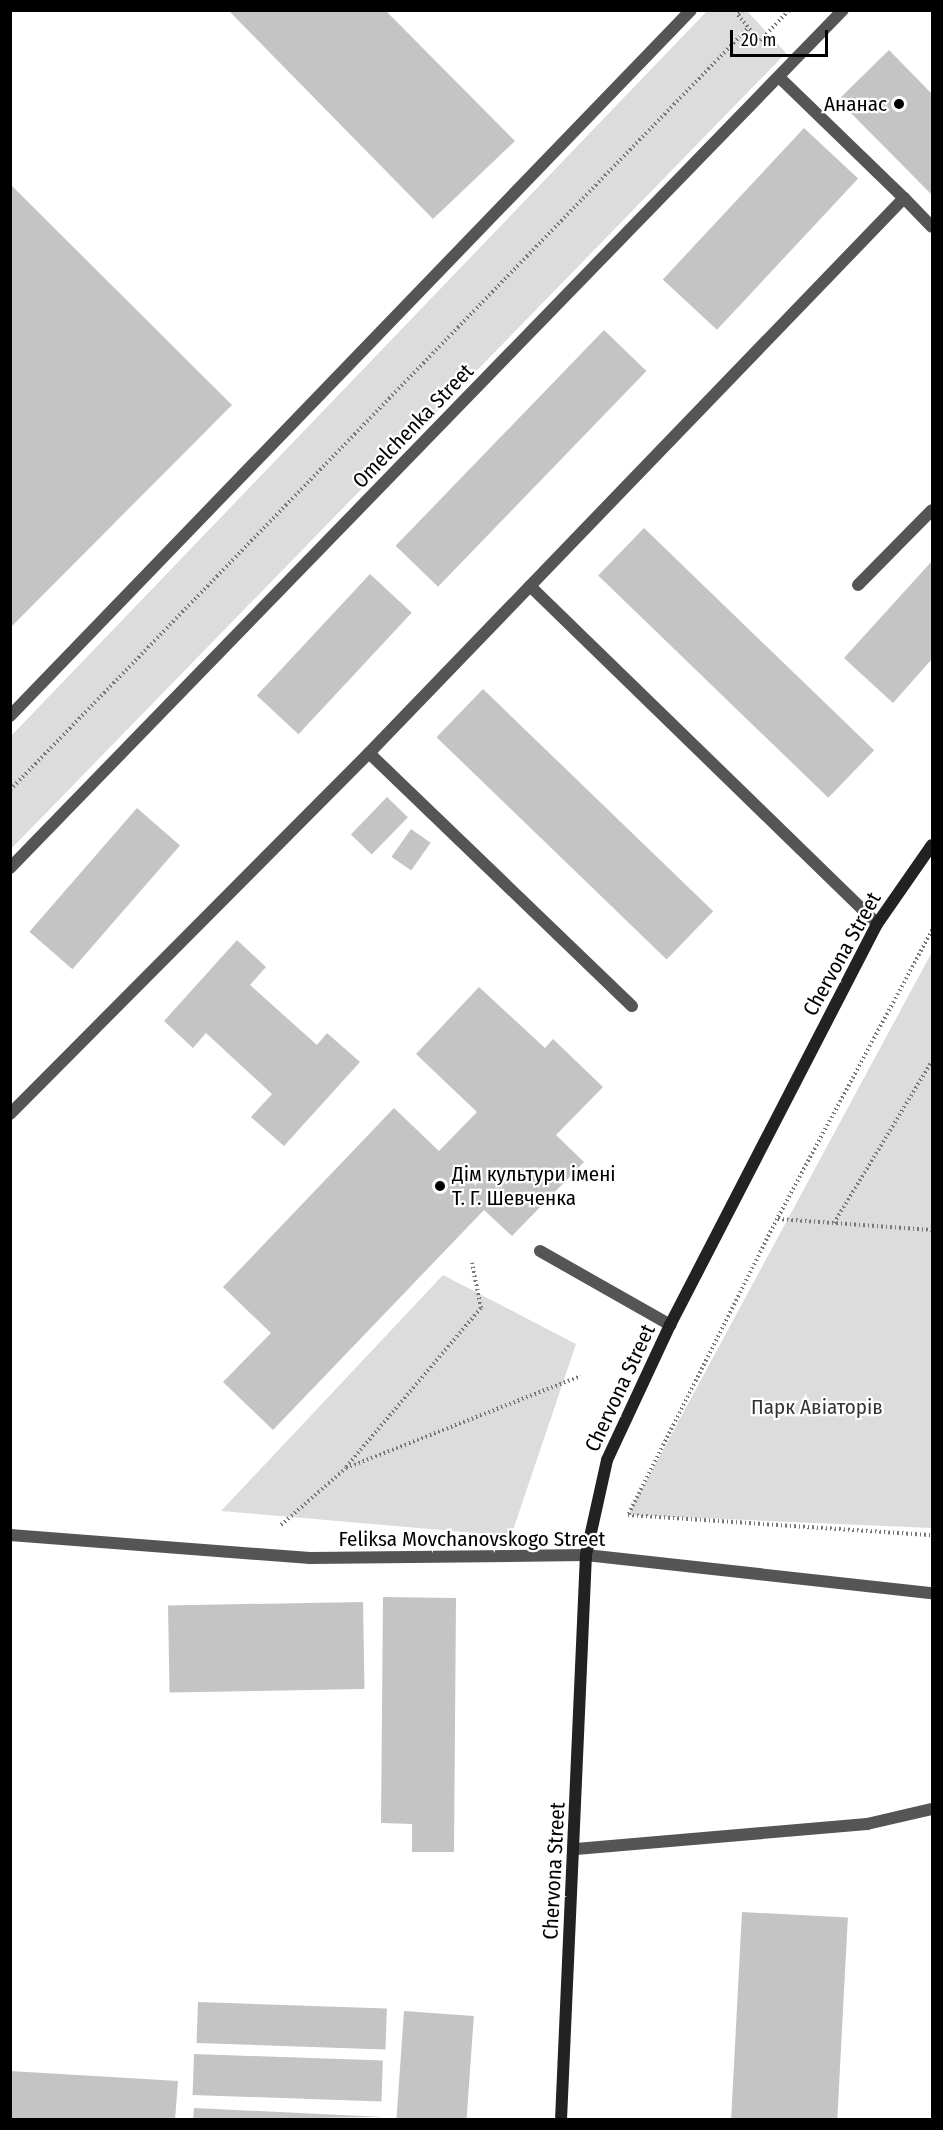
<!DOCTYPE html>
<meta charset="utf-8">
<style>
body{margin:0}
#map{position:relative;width:943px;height:2130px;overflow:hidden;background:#fff;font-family:"Fira Sans Condensed",sans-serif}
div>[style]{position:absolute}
.green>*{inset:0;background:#dcdcdc}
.building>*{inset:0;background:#c4c4c4;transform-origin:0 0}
.path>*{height:4px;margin-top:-2px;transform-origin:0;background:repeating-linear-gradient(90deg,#777 0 1.5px,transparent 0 4.5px)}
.lane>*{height:12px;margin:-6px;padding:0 6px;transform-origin:6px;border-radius:6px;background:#555}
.street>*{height:12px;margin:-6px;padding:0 6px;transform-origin:6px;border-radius:6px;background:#555}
.secondary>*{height:12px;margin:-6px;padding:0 6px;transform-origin:6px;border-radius:6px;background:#222}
.dots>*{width:16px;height:16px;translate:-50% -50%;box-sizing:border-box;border:3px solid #fff;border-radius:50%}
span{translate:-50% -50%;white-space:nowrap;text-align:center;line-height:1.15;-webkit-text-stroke:4.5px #fff;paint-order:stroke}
.poi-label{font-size:21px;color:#000}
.right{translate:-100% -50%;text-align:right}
.left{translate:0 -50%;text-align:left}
.street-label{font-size:21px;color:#000}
.park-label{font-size:21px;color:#333}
.frame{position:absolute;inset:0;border:12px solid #000;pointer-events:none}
.scale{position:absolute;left:730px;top:30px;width:98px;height:27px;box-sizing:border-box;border:3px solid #000;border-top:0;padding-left:8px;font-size:18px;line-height:21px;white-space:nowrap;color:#000;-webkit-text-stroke:4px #fff;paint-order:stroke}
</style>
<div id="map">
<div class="green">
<i style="clip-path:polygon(708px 10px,747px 11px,786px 53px,11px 849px,11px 736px)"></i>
<i style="clip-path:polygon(932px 952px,932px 1528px,628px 1515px)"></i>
<i style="clip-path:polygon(443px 1275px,576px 1344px,511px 1536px,221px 1511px)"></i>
</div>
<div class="building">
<i style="clip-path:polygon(228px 10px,385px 10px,515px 141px,433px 219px)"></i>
<i style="clip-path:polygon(889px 50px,932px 94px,932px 195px,838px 100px)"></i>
<i style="left:804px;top:128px;width:74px;height:207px;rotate:43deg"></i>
<i style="clip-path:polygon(10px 184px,232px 405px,10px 628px)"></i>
<i style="left:604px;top:330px;width:59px;height:300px;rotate:44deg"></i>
<i style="left:644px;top:528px;width:320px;height:66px;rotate:44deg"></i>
<i style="clip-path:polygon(932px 561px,932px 659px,893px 703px,844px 658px)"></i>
<i style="left:370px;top:574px;width:57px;height:166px;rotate:43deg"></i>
<i style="left:483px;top:689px;width:320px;height:67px;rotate:44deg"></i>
<i style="left:387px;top:797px;width:29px;height:52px;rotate:44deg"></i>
<i style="left:137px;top:808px;width:57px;height:164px;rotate:41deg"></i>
<i style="left:411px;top:829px;width:24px;height:34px;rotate:35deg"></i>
<i style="clip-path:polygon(237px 940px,266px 967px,250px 985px,317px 1045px,327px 1033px,360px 1062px,284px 1146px,251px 1117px,272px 1094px,206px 1033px,193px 1048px,164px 1021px)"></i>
<i style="clip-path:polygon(479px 987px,545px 1048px,553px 1039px,603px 1087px,556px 1135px,584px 1162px,512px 1236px,484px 1210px,273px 1430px,223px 1382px,271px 1333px,223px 1287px,394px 1108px,439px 1151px,477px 1112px,416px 1054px)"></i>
<i style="clip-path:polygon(383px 1597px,456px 1598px,454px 1852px,412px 1852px,412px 1824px,381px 1823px)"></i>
<i style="left:363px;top:1602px;width:87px;height:195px;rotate:89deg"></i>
<i style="left:742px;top:1912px;width:106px;height:208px;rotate:3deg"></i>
<i style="left:198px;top:2002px;width:189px;height:41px;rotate:2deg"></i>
<i style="left:404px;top:2011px;width:70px;height:109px;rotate:4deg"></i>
<i style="left:194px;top:2054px;width:189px;height:41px;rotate:2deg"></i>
<i style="clip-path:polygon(10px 2071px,178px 2081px,175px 2120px,10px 2120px)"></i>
<i style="clip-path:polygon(194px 2108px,383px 2117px,193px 2120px)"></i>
</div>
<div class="path">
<i style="left:743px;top:10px;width:7px;rotate:135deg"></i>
<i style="left:738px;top:15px;width:34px;rotate:50deg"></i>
<i style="left:760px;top:41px;width:42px;rotate:-46.9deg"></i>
<i style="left:10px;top:790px;width:1061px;rotate:-45.92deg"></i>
<i style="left:932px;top:930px;width:328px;rotate:118.2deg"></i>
<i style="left:777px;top:1219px;width:331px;rotate:116.7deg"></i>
<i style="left:628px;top:1515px;width:305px;rotate:3.8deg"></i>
<i style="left:778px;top:1219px;width:154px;rotate:4.1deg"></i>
<i style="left:834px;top:1223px;width:189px;rotate:-58.8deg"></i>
<i style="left:346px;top:1467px;width:209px;rotate:-49.7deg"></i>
<i style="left:481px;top:1308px;width:46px;rotate:-101.3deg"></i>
<i style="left:281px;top:1525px;width:86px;rotate:-41.2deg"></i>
<i style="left:346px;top:1468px;width:252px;rotate:-21.4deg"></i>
</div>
<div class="lane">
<i style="left:780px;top:78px;width:173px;rotate:44.1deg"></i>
<i style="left:858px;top:585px;width:105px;rotate:-45.4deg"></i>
<i style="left:530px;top:586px;width:484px;rotate:44.2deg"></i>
<i style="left:369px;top:753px;width:365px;rotate:43.9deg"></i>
<i style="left:10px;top:1114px;width:509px;rotate:-45.16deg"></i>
<i style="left:369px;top:753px;width:771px;rotate:-46.05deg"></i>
<i style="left:904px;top:198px;width:40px;rotate:46deg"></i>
<i style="left:540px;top:1251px;width:150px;rotate:29.6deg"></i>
</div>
<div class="street">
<i style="left:10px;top:716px;width:981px;rotate:-46.03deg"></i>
<i style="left:10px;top:868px;width:1196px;rotate:-45.85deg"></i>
<i style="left:10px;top:1535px;width:301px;rotate:4.4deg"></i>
<i style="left:310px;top:1558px;width:276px;rotate:-0.6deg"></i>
<i style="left:586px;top:1555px;width:348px;rotate:6.3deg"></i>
<i style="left:576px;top:1849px;width:292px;rotate:-4.9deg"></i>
<i style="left:867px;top:1824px;width:67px;rotate:-13deg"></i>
</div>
<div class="secondary">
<i style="left:561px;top:2120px;width:566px;rotate:-87.47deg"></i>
<i style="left:586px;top:1555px;width:97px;rotate:-77.5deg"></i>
<i style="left:607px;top:1460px;width:149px;rotate:-65deg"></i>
<i style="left:670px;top:1325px;width:451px;rotate:-62.7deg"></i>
<i style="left:877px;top:924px;width:96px;rotate:-55.2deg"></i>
</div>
<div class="dots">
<i style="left:899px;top:104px;background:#000"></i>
<i style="left:440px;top:1186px;background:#000"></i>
</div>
<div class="poi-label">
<span class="right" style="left:887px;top:104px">Ананас</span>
<span class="left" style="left:452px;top:1186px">Дім культури імені<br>Т. Г. Шевченка</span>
</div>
<div class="street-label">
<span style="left:413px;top:426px;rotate:-46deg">Omelchenka Street</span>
<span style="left:842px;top:954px;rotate:-61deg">Chervona Street</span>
<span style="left:620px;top:1388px;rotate:-65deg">Chervona Street</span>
<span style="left:472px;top:1539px">Feliksa Movchanovskogo Street</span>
<span style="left:554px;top:1871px;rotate:-87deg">Chervona Street</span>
</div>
<div class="park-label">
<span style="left:817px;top:1407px">Парк Авіаторів</span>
</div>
<div class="frame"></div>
<div class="scale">20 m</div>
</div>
